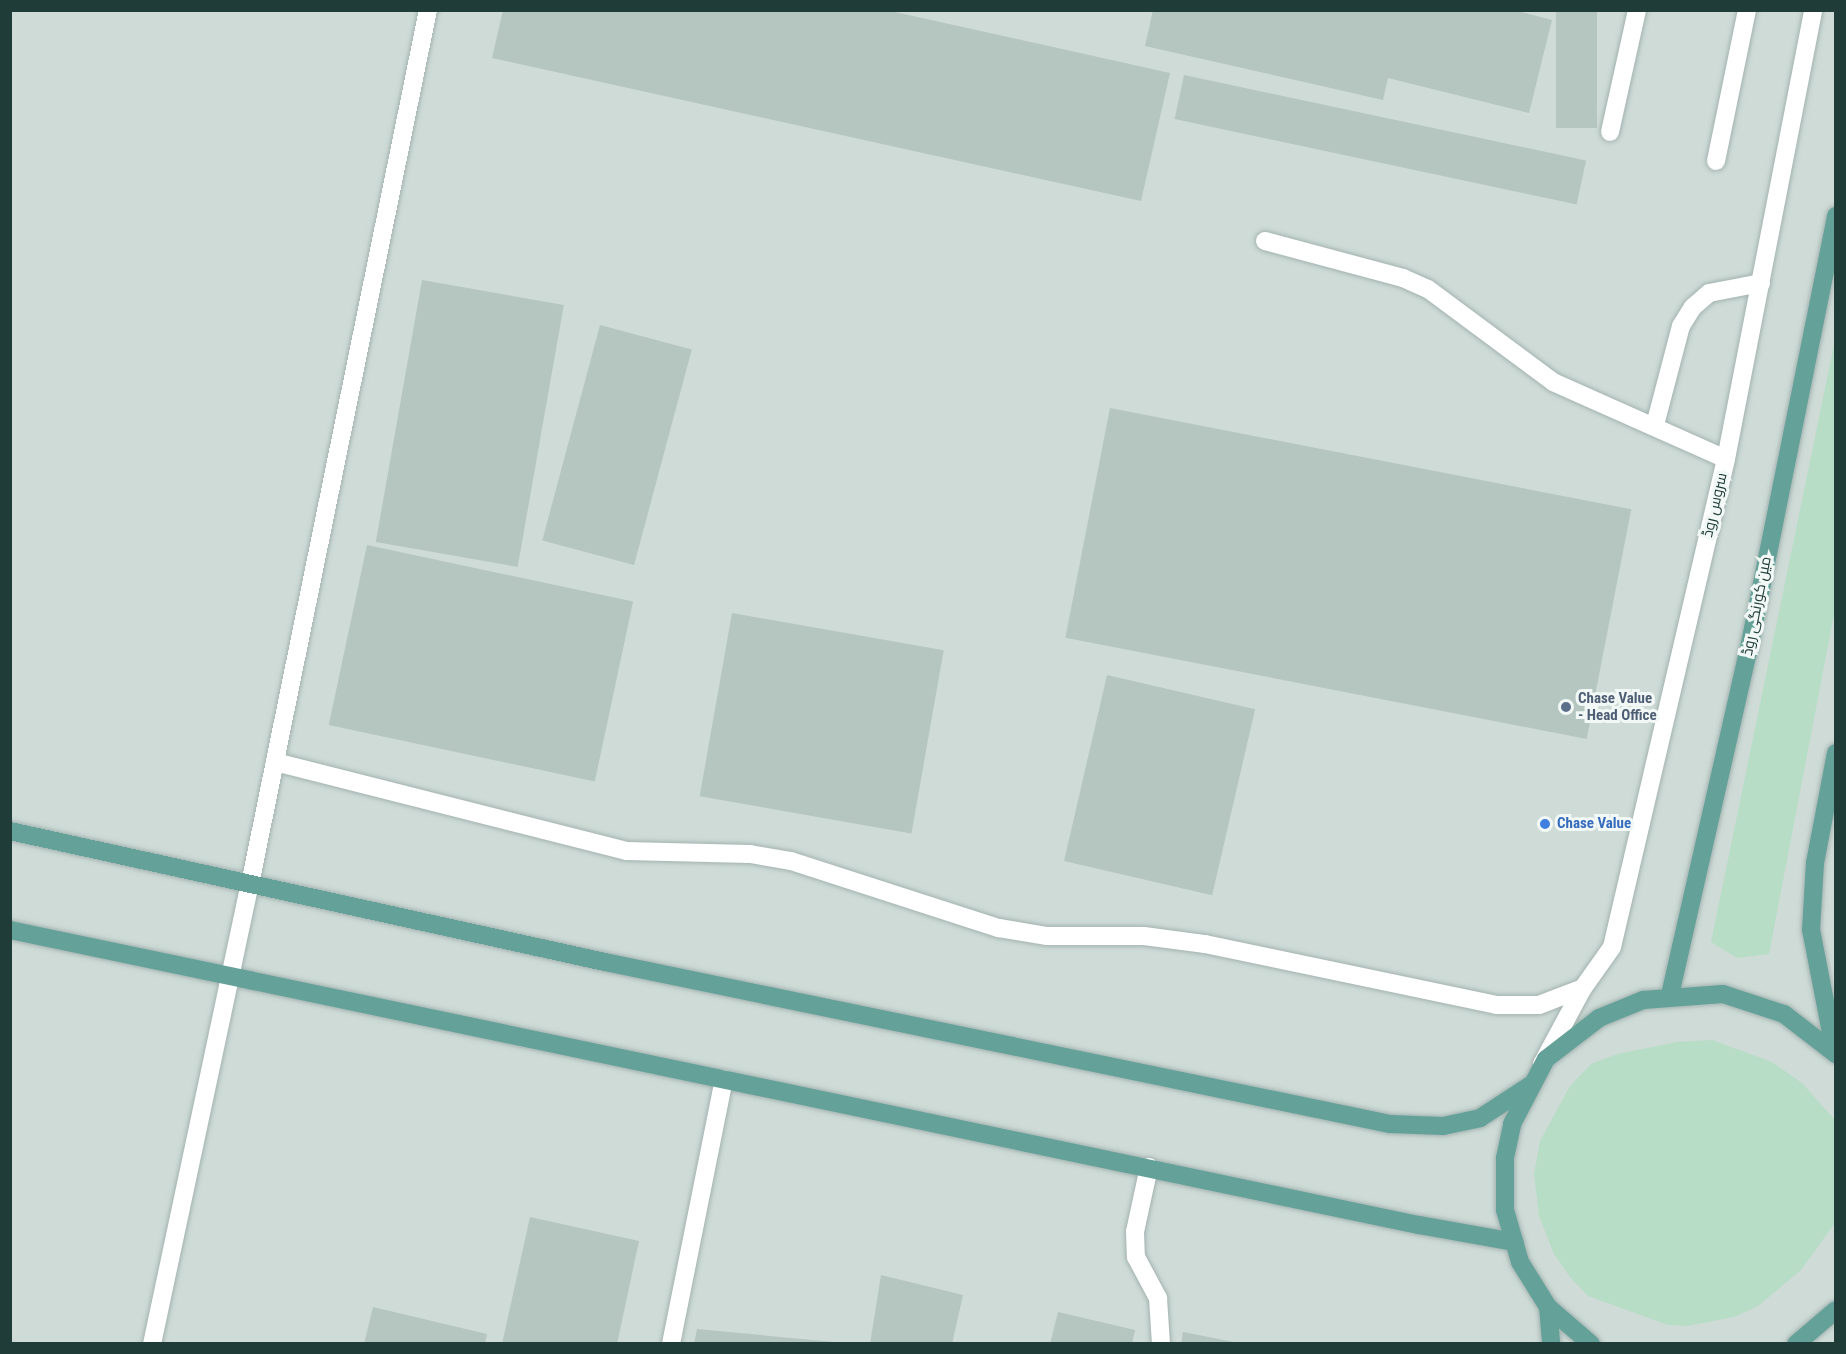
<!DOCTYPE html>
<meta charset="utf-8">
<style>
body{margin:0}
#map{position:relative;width:1846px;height:1354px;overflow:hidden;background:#e0ebe8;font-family:"Roboto Condensed",Cairo,sans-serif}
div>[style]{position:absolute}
.built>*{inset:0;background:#cedbd7;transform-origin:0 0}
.green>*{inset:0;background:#b8ddc6}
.building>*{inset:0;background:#b5c6c1;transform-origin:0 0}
.roads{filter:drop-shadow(0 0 2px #a3b3b0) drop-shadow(0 0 2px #a3b3b0)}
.minor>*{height:18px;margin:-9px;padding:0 9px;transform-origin:9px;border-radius:9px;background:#fff}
.major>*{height:18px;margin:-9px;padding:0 9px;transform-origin:9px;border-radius:9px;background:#64a299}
.dots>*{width:16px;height:16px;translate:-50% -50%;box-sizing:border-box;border:3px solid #f1f8f5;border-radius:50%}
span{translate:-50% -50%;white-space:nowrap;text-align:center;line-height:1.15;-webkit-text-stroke:6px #f1f8f5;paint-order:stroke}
.street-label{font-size:15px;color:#203c38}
.service-label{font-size:15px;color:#4e5e75;font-weight:700}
.left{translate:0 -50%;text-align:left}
.shop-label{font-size:15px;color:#366cbe;font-weight:700}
.frame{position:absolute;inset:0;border:12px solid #203c38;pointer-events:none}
</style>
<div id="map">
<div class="built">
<i style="left:10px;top:11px;width:1825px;height:1332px"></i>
</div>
<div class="green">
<i style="clip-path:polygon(1835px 340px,1835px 609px,1769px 954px,1737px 958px,1711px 942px)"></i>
<i style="clip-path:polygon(1712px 1040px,1772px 1062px,1802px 1083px,1835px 1120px,1835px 1223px,1801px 1270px,1758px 1306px,1734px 1317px,1687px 1326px,1668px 1325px,1588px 1296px,1570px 1277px,1554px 1254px,1539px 1216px,1534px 1174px,1540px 1141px,1570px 1086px,1591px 1064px,1617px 1054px,1677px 1042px)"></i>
</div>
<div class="building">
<i style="clip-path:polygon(503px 10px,886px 10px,1170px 73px,1141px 201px,492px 58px)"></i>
<i style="clip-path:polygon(1153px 10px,1513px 10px,1552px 20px,1529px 113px,1388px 78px,1383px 100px,1145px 46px)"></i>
<i style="left:1556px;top:10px;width:41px;height:118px"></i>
<i style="left:1184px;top:75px;width:411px;height:45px;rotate:12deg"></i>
<i style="left:422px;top:280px;width:144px;height:266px;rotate:10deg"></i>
<i style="left:600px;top:325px;width:95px;height:223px;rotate:15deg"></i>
<i style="left:1110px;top:408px;width:531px;height:234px;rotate:11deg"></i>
<i style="left:367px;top:545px;width:272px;height:184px;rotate:12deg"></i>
<i style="left:732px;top:613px;width:215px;height:186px;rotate:10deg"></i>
<i style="left:1107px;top:675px;width:152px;height:191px;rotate:13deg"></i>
<i style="clip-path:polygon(530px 1217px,639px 1241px,617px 1344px,502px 1344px)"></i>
<i style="clip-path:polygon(881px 1275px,963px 1295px,952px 1344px,870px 1344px)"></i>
<i style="clip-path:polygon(373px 1307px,487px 1334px,485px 1344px,364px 1344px)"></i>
<i style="clip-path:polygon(1058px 1312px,1135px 1330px,1132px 1344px,1050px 1344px)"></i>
<i style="clip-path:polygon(697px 1329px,834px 1342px,834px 1344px,694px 1344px)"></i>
<i style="clip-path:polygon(1183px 1332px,1234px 1342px,1233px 1344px,1181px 1344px)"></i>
</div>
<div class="roads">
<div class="minor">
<i style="left:1610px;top:132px;width:125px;rotate:-77.5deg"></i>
<i style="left:1716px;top:161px;width:154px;rotate:-78.4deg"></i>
<i style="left:1265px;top:241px;width:143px;rotate:15deg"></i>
<i style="left:1403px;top:278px;width:27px;rotate:24deg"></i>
<i style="left:1428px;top:289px;width:156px;rotate:36.6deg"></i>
<i style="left:1553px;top:382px;width:189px;rotate:24deg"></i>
<i style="left:1655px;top:425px;width:102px;rotate:-75.3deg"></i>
<i style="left:1681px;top:326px;width:22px;rotate:-58deg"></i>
<i style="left:1693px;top:307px;width:21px;rotate:-41deg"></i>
<i style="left:1709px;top:293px;width:53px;rotate:-10.9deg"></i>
<i style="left:275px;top:762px;width:362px;rotate:14.2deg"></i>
<i style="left:626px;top:851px;width:124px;rotate:1.4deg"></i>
<i style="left:750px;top:854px;width:42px;rotate:9.7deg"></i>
<i style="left:791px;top:861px;width:219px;rotate:17.9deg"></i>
<i style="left:999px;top:928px;width:49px;rotate:9.5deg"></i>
<i style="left:1047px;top:936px;width:97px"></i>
<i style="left:1144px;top:936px;width:62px;rotate:7.5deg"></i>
<i style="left:1205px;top:944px;width:297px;rotate:11.8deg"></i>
<i style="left:1496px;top:1005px;width:43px"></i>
<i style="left:1539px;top:1005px;width:47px;rotate:-21.1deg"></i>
<i style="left:1542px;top:1064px;width:86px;rotate:-61.7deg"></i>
<i style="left:1583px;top:988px;width:50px;rotate:-54.7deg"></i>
<i style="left:1612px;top:947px;width:501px;rotate:-76.85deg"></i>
<i style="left:1726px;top:459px;width:457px;rotate:-79deg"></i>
<i style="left:1149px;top:1167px;width:66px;rotate:102.2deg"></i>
<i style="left:1135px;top:1232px;width:25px;rotate:88deg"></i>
<i style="left:1136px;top:1257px;width:47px;rotate:61.8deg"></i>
<i style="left:1158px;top:1298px;width:46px;rotate:86.3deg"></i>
<i style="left:152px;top:1344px;width:470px;rotate:-78deg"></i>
<i style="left:250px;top:884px;width:892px;rotate:-78.49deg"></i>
<i style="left:671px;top:1344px;width:270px;rotate:-78.7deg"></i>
</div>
<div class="major">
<i style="left:10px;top:831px;width:609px;rotate:12.42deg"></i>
<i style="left:605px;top:962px;width:802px;rotate:11.66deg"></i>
<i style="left:1390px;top:1124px;width:53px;rotate:2.2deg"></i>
<i style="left:1443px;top:1126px;width:38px;rotate:-12deg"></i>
<i style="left:1480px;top:1118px;width:59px;rotate:-33.1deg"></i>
<i style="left:10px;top:930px;width:1440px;rotate:11.83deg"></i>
<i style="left:1419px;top:1225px;width:97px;rotate:10.1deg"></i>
<i style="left:1670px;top:995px;width:351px;rotate:-77.2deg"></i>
<i style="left:1748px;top:653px;width:446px;rotate:-78.6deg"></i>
<i style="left:1835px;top:1053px;width:125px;rotate:-101deg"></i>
<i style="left:1811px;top:930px;width:67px;rotate:-86.6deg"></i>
<i style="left:1815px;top:863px;width:112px;rotate:-79.2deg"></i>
<i style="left:1548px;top:1307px;width:37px;rotate:85deg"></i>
<i style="left:1591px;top:1344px;width:57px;rotate:-139.3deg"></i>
<i style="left:1548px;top:1307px;width:53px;rotate:-121.9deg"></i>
<i style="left:1520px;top:1262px;width:54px;rotate:-106.1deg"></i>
<i style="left:1505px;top:1210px;width:52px;rotate:-90deg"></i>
<i style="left:1505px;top:1158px;width:35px;rotate:-78deg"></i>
<i style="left:1512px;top:1124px;width:73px;rotate:-62.4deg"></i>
<i style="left:1546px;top:1059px;width:67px;rotate:-37.7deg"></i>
<i style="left:1599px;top:1018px;width:48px;rotate:-22.2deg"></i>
<i style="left:1643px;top:1000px;width:80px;rotate:-4.3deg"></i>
<i style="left:1723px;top:994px;width:64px;rotate:18.2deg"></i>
<i style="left:1784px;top:1014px;width:66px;rotate:37.6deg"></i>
<i style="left:1796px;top:1344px;width:52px;rotate:-40.4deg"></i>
</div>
</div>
<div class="dots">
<i style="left:1566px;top:707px;background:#5c6f8a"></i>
<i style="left:1545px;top:824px;background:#3f7fe0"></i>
</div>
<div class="street-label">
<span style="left:1715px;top:505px;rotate:-77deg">سروس روڈ</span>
<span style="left:1757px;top:606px;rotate:-79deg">مین کورنگی روڈ</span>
</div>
<div class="service-label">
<span class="left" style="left:1578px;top:707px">Chase Value<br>- Head Office</span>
</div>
<div class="shop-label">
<span class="left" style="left:1557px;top:824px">Chase Value</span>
</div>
<div class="frame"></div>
</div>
